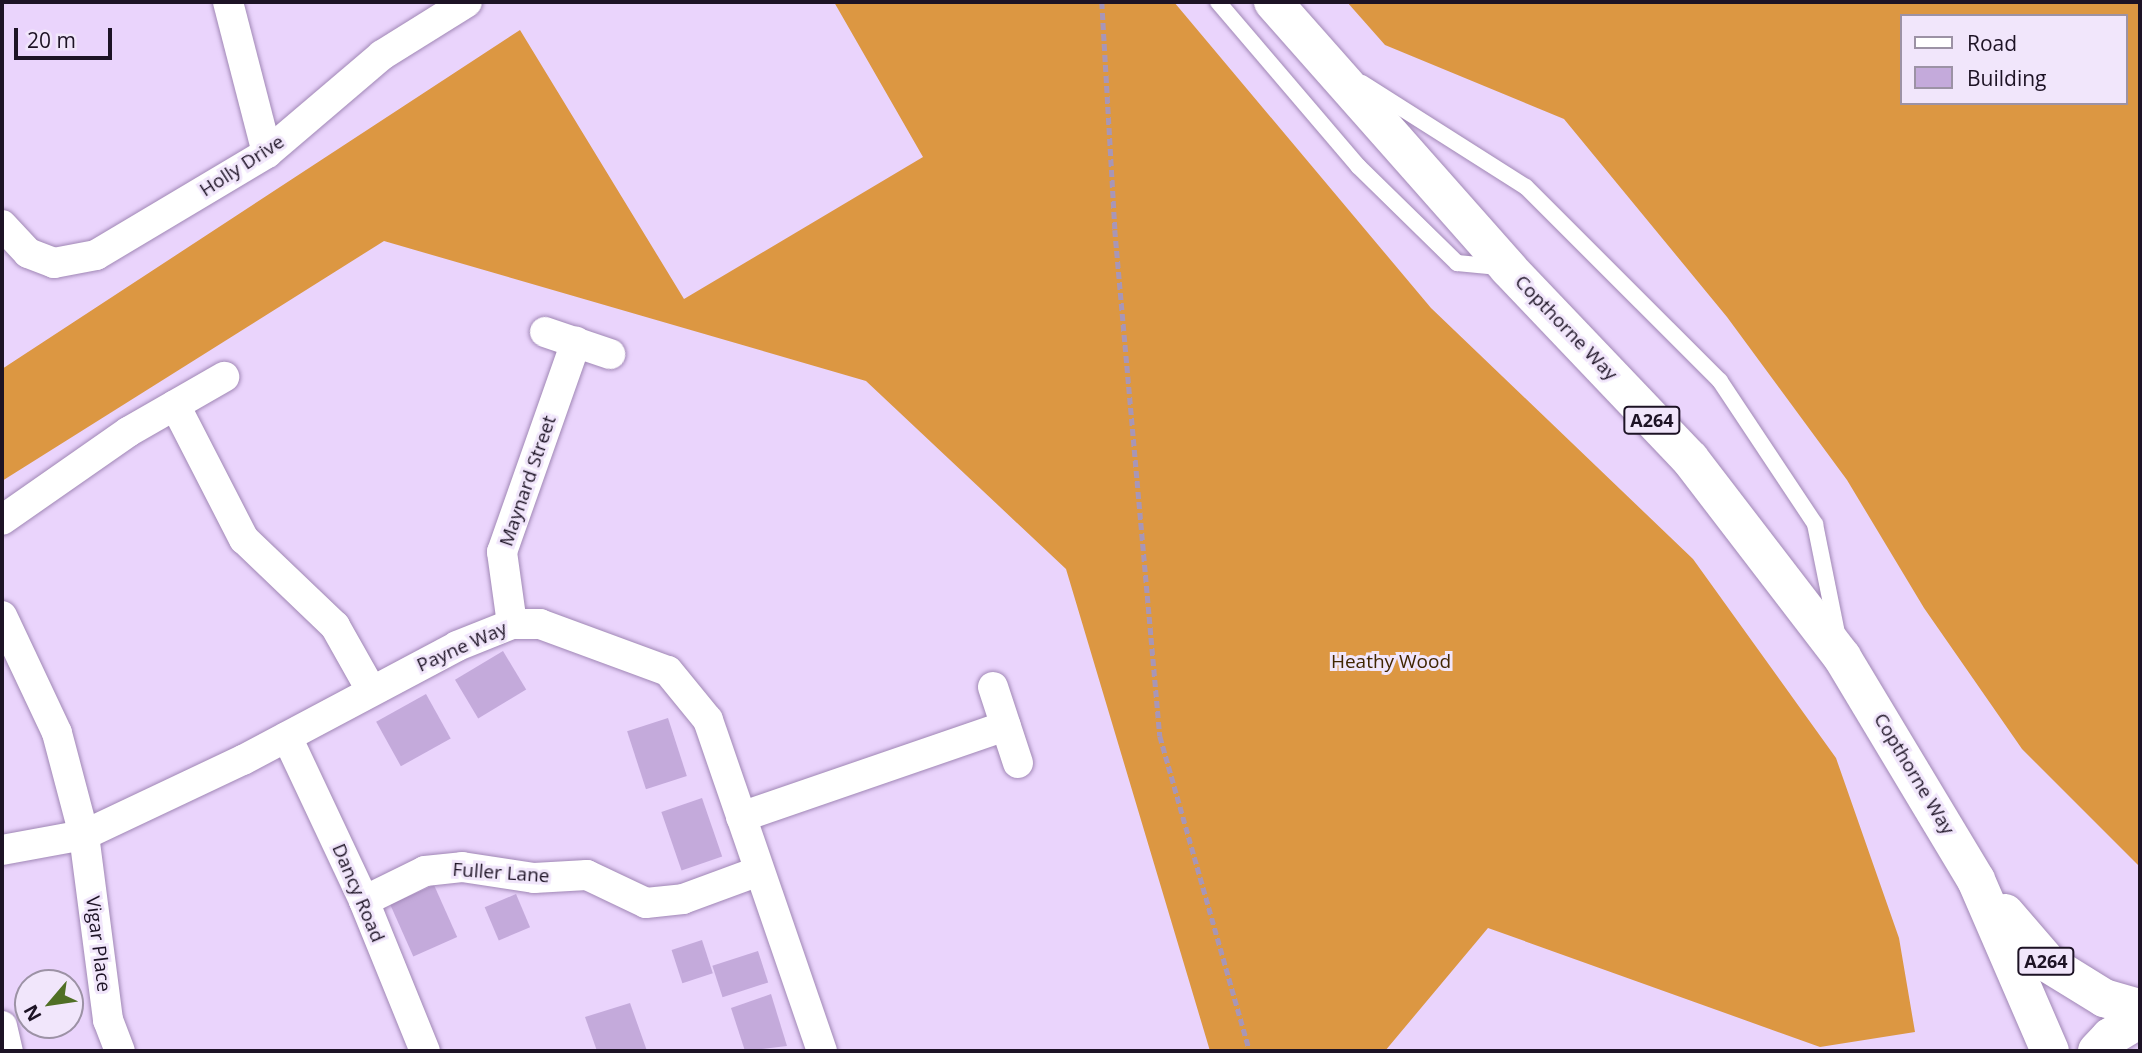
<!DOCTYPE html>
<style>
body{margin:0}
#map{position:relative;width:2142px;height:1053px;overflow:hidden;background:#ead4fc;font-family:"Open Sans",sans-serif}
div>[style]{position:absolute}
.forest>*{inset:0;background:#dc9742}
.building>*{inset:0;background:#c4aadb;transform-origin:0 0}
.path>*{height:4.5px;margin-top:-2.25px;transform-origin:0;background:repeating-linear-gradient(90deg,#a896b7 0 7px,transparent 0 10.5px)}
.roads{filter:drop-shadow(0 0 2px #a087b5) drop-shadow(0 0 2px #a087b5)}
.service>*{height:16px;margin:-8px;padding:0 8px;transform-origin:8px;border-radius:8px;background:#fff}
.minor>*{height:30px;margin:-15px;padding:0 15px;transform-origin:15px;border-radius:15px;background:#fff}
.trunk>*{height:38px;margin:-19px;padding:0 19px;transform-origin:19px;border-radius:19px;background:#fff}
span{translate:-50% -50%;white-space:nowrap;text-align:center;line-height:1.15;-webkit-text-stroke:6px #f1e6fb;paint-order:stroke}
.shield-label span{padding:2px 5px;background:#f1e6fb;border:2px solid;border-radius:5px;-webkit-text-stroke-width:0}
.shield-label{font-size:18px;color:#1d1325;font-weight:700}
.street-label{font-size:19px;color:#1d1325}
.park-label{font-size:19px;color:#402500}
.frame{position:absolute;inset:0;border:4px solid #1d1325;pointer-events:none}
.legend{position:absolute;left:1900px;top:14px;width:228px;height:91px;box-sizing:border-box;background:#f1e6fb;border:2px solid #9c92a5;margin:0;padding:9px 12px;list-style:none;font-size:21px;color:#1d1325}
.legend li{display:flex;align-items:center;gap:14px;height:35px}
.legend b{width:35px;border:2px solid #9c92a5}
.north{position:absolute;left:14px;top:969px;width:70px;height:70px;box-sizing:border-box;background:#f1e6fb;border:2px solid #9c92a5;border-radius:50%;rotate:241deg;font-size:19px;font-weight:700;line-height:28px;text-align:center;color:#1d1325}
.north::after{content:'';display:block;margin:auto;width:24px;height:32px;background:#506f25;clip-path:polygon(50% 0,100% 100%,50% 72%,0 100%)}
.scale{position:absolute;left:14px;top:28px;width:98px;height:32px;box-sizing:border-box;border:4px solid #1d1325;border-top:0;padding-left:9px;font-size:21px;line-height:24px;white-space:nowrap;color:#1d1325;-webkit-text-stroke:5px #f1e6fb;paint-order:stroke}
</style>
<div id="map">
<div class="forest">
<i style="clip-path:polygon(834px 2px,1174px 2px,1431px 308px,1693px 559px,1836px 758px,1899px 938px,1915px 1032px,1820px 1047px,1488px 928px,1385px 1051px,1210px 1051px,1066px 569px,866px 381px,384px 241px,2px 481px,2px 369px,520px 30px,684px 299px,923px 157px)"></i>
<i style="clip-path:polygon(evenodd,1347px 2px,2140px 2px,2140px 867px,2022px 749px,1924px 608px,1847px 480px,1727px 317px,1564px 119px,1385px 45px,1347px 2px,1902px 16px,2126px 16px,2126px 103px,1902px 103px,1902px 16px)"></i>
</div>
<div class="building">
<i style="left:503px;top:651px;width:45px;height:56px;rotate:59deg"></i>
<i style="left:426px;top:694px;width:51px;height:57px;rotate:61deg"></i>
<i style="left:668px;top:718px;width:61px;height:43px;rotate:72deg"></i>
<i style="left:702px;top:798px;width:62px;height:43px;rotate:71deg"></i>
<i style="left:434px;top:885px;width:57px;height:48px;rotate:66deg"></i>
<i style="left:516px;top:894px;width:36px;height:34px;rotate:67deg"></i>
<i style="left:702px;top:940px;width:35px;height:32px;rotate:72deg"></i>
<i style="left:758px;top:951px;width:33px;height:48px;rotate:72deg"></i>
<i style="clip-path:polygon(771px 994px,787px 1046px,745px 1051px,731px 1008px)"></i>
<i style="clip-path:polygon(630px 1003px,647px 1051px,597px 1051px,585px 1017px)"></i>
</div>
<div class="path">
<i style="left:1102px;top:2px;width:228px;rotate:86.7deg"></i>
<i style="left:1115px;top:230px;width:508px;rotate:84.92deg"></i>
<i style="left:1160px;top:736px;width:328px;rotate:74.1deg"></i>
</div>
<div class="roads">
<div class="service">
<i style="left:1218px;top:2px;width:216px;rotate:49.5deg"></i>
<i style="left:1358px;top:166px;width:139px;rotate:44.4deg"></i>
<i style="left:1457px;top:263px;width:42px;rotate:5.4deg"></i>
<i style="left:1362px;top:83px;width:194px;rotate:32.4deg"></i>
<i style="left:1526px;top:187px;width:274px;rotate:45deg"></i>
<i style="left:1720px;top:381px;width:172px;rotate:56.4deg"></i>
<i style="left:1815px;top:524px;width:111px;rotate:78.6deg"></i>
</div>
<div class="minor">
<i style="left:228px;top:2px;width:156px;rotate:75.5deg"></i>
<i style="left:2px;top:225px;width:38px;rotate:47deg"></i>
<i style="left:28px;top:253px;width:28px;rotate:21deg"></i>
<i style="left:54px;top:263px;width:43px;rotate:-10.8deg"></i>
<i style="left:96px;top:255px;width:199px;rotate:-30.8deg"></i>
<i style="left:267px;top:153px;width:151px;rotate:-40.4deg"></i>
<i style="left:382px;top:55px;width:100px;rotate:-31.9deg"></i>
<i style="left:545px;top:332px;width:69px;rotate:18.7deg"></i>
<i style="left:175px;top:405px;width:151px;rotate:62.8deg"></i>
<i style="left:244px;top:539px;width:126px;rotate:43.7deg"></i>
<i style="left:335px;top:626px;width:73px;rotate:60.6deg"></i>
<i style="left:2px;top:520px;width:154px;rotate:-34.9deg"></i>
<i style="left:128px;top:432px;width:111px;rotate:-29.8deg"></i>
<i style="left:2px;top:616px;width:129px;rotate:64.8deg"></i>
<i style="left:57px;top:733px;width:106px;rotate:75.2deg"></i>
<i style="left:84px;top:835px;width:187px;rotate:82.6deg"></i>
<i style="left:108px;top:1020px;width:33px;rotate:69deg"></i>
<i style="left:512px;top:624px;width:73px;rotate:-97.9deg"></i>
<i style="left:502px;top:552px;width:223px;rotate:-70.6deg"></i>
<i style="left:993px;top:687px;width:80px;rotate:71.8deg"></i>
<i style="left:287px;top:737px;width:181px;rotate:64.8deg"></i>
<i style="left:364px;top:901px;width:162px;rotate:67.9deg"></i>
<i style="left:741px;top:817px;width:280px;rotate:-19deg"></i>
<i style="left:2px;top:850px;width:83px;rotate:-10.4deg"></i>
<i style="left:84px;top:835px;width:176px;rotate:-25.3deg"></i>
<i style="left:243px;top:760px;width:242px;rotate:-28deg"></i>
<i style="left:457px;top:646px;width:59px;rotate:-21.8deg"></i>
<i style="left:512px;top:624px;width:28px"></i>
<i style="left:540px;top:624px;width:136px;rotate:20.2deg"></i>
<i style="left:668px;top:671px;width:63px;rotate:50.8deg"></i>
<i style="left:708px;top:720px;width:350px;rotate:71deg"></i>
<i style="left:364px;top:901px;width:68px;rotate:-26.2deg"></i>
<i style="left:425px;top:871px;width:37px;rotate:-6deg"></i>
<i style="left:462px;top:867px;width:73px;rotate:8.7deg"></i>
<i style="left:534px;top:878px;width:53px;rotate:-3.2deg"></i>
<i style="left:587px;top:875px;width:65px;rotate:25.4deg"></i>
<i style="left:646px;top:903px;width:37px;rotate:-6deg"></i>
<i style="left:683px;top:899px;width:81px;rotate:-20.2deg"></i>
<i style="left:2px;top:1026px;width:26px;rotate:77deg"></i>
</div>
<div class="trunk">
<i style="left:1273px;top:2px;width:355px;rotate:48.5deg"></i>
<i style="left:1508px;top:268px;width:264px;rotate:46.4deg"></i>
<i style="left:1690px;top:459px;width:250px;rotate:52.5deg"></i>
<i style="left:1842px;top:657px;width:260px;rotate:59deg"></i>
<i style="left:1976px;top:880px;width:186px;rotate:66.6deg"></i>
<i style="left:2005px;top:913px;width:67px;rotate:49.2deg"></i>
<i style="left:2049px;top:964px;width:65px;rotate:31.7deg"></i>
<i style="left:2104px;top:998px;width:37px;rotate:16deg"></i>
<i style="left:2097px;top:1051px;width:19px;rotate:-47deg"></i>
<i style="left:2110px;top:1037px;width:35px;rotate:-31deg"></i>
</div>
</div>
<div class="shield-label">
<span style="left:1652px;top:420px">A264</span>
<span style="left:2046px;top:961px">A264</span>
</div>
<div class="street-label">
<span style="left:242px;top:166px;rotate:-33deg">Holly Drive</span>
<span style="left:1566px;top:328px;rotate:46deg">Copthorne Way</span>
<span style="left:528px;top:481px;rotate:-71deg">Maynard Street</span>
<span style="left:462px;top:647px;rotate:-24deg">Payne Way</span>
<span style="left:1914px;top:774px;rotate:59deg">Copthorne Way</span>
<span style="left:501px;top:873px;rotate:4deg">Fuller Lane</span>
<span style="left:358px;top:893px;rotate:67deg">Dancy Road</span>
<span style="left:98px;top:944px;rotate:83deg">Vigar Place</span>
</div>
<div class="park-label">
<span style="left:1391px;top:662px">Heathy Wood</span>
</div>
<div class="frame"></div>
<ul class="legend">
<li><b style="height:9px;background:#fff"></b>Road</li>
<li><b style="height:19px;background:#c4aadb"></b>Building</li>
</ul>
<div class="north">N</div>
<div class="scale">20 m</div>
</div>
